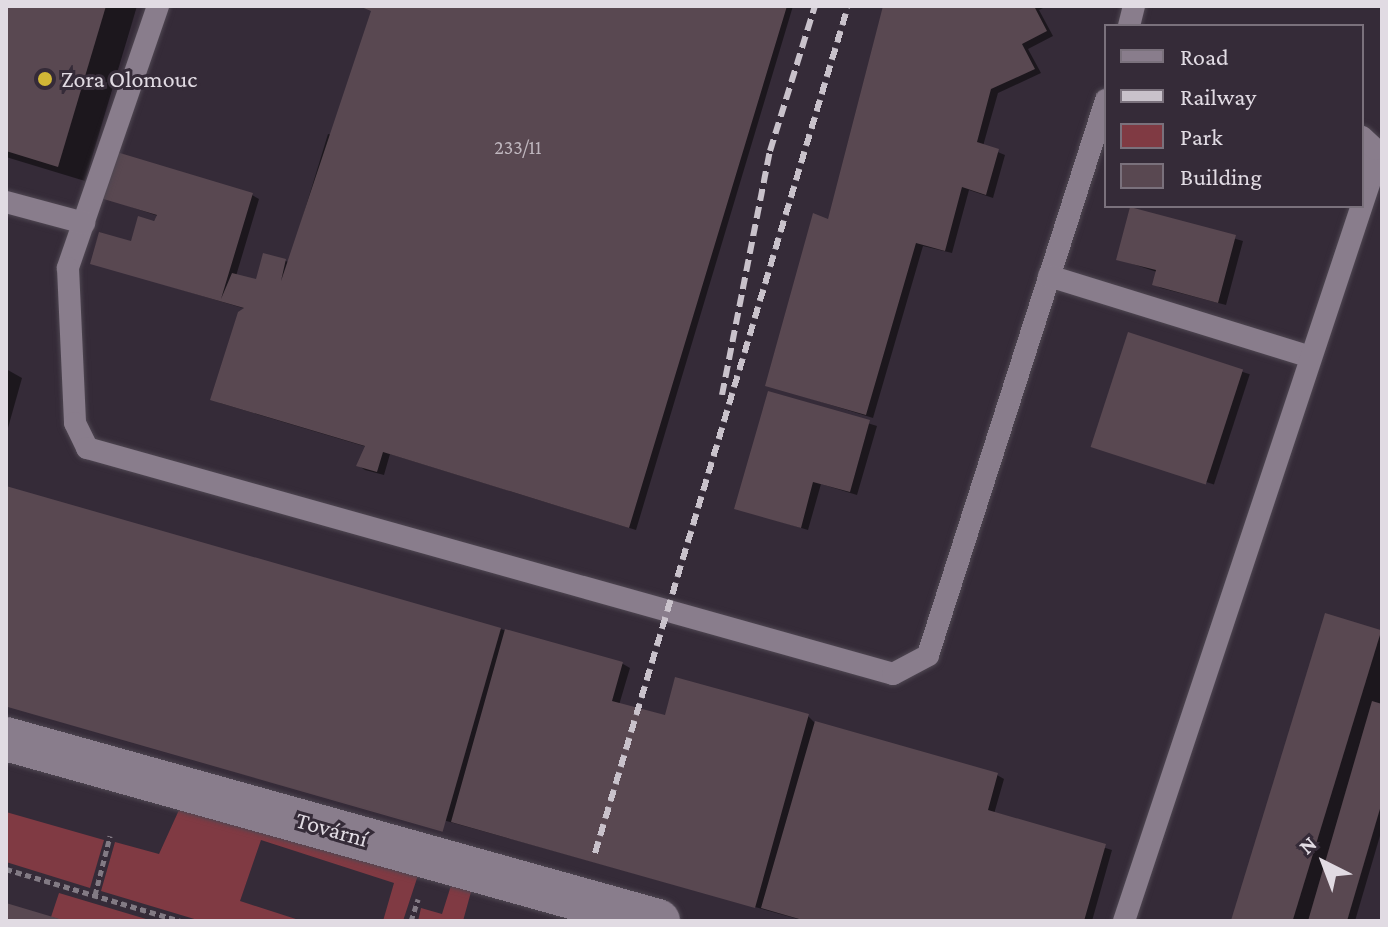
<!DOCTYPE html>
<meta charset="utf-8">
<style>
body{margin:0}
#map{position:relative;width:1388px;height:927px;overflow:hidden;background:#352b38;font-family:"Crimson Pro",serif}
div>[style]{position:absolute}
.green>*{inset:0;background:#803a43}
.shadow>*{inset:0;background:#0007;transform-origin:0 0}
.building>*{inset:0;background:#594851;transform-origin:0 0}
.path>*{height:5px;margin-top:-2.5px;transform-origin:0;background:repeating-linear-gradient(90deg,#827a84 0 6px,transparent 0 10px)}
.roads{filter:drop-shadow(0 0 2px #4f4752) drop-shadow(0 0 2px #4f4752)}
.lane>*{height:22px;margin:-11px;padding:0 11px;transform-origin:11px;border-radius:11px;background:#897d8c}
.street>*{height:44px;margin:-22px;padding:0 22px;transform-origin:22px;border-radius:22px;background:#897d8c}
.rail>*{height:6px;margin-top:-3px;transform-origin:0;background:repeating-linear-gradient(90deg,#c9c2cb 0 12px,transparent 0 18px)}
.dots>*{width:22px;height:22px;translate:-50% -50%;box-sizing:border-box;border:4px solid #352b38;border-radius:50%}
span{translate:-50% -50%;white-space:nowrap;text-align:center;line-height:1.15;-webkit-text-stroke:6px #352b38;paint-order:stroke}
.number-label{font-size:20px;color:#bfb6be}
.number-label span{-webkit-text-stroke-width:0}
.poi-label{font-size:24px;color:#e1dbe3}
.left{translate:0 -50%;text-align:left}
.street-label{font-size:24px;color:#e1dbe3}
.frame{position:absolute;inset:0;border:8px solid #e1dbe3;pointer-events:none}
.legend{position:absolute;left:1104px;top:24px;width:260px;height:184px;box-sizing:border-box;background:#352b38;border:2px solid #7a717c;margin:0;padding:10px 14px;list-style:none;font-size:24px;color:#e1dbe3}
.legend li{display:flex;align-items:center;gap:16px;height:40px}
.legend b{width:40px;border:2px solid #7a717c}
.north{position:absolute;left:1284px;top:823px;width:80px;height:80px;-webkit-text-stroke:6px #352b38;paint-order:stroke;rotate:318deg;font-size:22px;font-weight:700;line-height:32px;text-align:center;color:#e1dbe3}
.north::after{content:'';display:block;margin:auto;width:28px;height:36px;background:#e1dbe3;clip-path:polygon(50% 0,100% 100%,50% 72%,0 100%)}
</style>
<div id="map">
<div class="green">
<i style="clip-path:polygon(184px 799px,421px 866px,403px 921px,383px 921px,394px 883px,261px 840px,240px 901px,302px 921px,201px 921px,101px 891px,115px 842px,159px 854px)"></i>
<i style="clip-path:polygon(6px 812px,104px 840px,90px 888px,6px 862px)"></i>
<i style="clip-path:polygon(454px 876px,474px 881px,463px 921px,418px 921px,421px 908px,442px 914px)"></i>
<i style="clip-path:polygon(59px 893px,146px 919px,65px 921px,51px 917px)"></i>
</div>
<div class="shadow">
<i style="clip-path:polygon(6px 6px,137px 6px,85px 181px,6px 157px)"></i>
<i style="clip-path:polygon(361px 6px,793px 6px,636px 530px,390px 454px,384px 475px,365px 470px,359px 466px,367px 447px,220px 403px,246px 309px,92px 263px,133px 244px,158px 216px,99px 196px,252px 195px,259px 199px,236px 276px,257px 281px,264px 255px,289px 262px,328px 134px,336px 136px,373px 11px)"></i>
<i style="clip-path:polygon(887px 6px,1047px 6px,1039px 10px,1053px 36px,1028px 49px,1041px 73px,998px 93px,983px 146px,1005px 155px,993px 198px,969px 190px,952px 253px,923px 246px,873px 418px,767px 385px,829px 222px)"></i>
<i style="clip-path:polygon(1131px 209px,1243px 241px,1226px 305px,1161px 288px,1154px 284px,1157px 272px,1118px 259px)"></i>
<i style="left:1129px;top:335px;width:127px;height:116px;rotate:18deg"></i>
<i style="clip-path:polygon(6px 369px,22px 378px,6px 435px)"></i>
<i style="clip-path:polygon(770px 393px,877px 426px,857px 495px,821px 484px,808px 530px,736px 508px)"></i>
<i style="clip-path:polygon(6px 488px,623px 664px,630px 668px,619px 705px,666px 718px,808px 716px,815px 723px,997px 775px,1004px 779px,994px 814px,1112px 850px,1092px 921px,805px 921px,6px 698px)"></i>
<i style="clip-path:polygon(1326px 615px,1382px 631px,1382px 829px,1355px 921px,1239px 921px)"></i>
</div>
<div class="building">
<i style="clip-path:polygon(6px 6px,106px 6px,58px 167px,6px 151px)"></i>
<i style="clip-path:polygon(359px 6px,787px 6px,629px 528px,383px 452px,377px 472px,356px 466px,365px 446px,210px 400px,238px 312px,244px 308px,90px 264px,99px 232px,131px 241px,138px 216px,154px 221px,157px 215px,97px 197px,110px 150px,253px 193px,221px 299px,232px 273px,256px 279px,263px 253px,286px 259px,281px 281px,371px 11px)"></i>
<i style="clip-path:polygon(883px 6px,1034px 6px,1047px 31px,1022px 44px,1035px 69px,991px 89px,977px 142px,999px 149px,986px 195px,962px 187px,945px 251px,916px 243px,866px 415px,765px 386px,813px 213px,828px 219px)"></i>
<i style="clip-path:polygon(1130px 207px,1236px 235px,1218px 303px,1152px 285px,1156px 270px,1116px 260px)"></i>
<i style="left:1128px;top:332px;width:121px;height:121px;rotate:18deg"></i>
<i style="clip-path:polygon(768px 391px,870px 420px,850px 492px,813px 482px,801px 528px,734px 509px)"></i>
<i style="left:6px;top:486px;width:515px;height:212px;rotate:16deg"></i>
<i style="left:1325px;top:613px;width:59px;height:320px;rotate:17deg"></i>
<i style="clip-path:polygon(505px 629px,623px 662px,612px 701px,665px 715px,675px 677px,809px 714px,755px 908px,451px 822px)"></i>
<i style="clip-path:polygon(1372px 701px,1382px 704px,1382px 802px,1347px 921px,1308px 921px)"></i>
<i style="clip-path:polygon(815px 721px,998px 773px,988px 810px,1106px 844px,1084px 921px,806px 921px,761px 908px)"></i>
<i style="clip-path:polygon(6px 903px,63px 920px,63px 921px,6px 921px)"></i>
</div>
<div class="path">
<i style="left:6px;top:869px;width:182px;rotate:16.6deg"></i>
<i style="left:95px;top:895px;width:61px;rotate:-75.7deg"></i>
<i style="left:411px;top:921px;width:23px;rotate:-72deg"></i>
</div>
<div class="roads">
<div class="lane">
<i style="left:158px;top:6px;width:277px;rotate:109deg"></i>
<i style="left:68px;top:268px;width:155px;rotate:87.4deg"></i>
<i style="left:75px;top:423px;width:28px;rotate:64deg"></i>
<i style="left:87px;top:448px;width:837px;rotate:15.66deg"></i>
<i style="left:893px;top:674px;width:40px;rotate:-28deg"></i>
<i style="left:928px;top:655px;width:583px;rotate:-72.22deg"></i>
<i style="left:1129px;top:26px;width:21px;rotate:-76deg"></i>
<i style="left:6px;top:202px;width:81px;rotate:15.1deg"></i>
<i style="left:1049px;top:276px;width:274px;rotate:17.2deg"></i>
<i style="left:1124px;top:921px;width:783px;rotate:-71.61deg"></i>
<i style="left:1371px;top:178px;width:29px;rotate:-82deg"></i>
<i style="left:1375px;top:149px;width:18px;rotate:-137deg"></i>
</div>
<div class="street">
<i style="left:6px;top:739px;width:677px;rotate:15.6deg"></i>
</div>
</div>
<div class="rail">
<i style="left:722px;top:395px;width:249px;rotate:-78.9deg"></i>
<i style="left:770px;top:151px;width:152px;rotate:-72.8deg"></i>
<i style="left:595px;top:853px;width:884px;rotate:-73.37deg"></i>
</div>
<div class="dots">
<i style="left:45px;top:79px;background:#d1b736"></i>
</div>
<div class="number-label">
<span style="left:518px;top:147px">233/11</span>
</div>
<div class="poi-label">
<span class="left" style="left:61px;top:79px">Zora Olomouc</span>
</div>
<div class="street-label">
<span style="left:332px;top:829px;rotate:16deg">Tovární</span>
</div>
<div class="frame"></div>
<ul class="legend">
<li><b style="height:10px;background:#897d8c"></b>Road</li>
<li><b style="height:10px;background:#c9c2cb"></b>Railway</li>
<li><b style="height:22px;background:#803a43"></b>Park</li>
<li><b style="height:22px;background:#594851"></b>Building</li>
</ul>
<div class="north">N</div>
</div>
